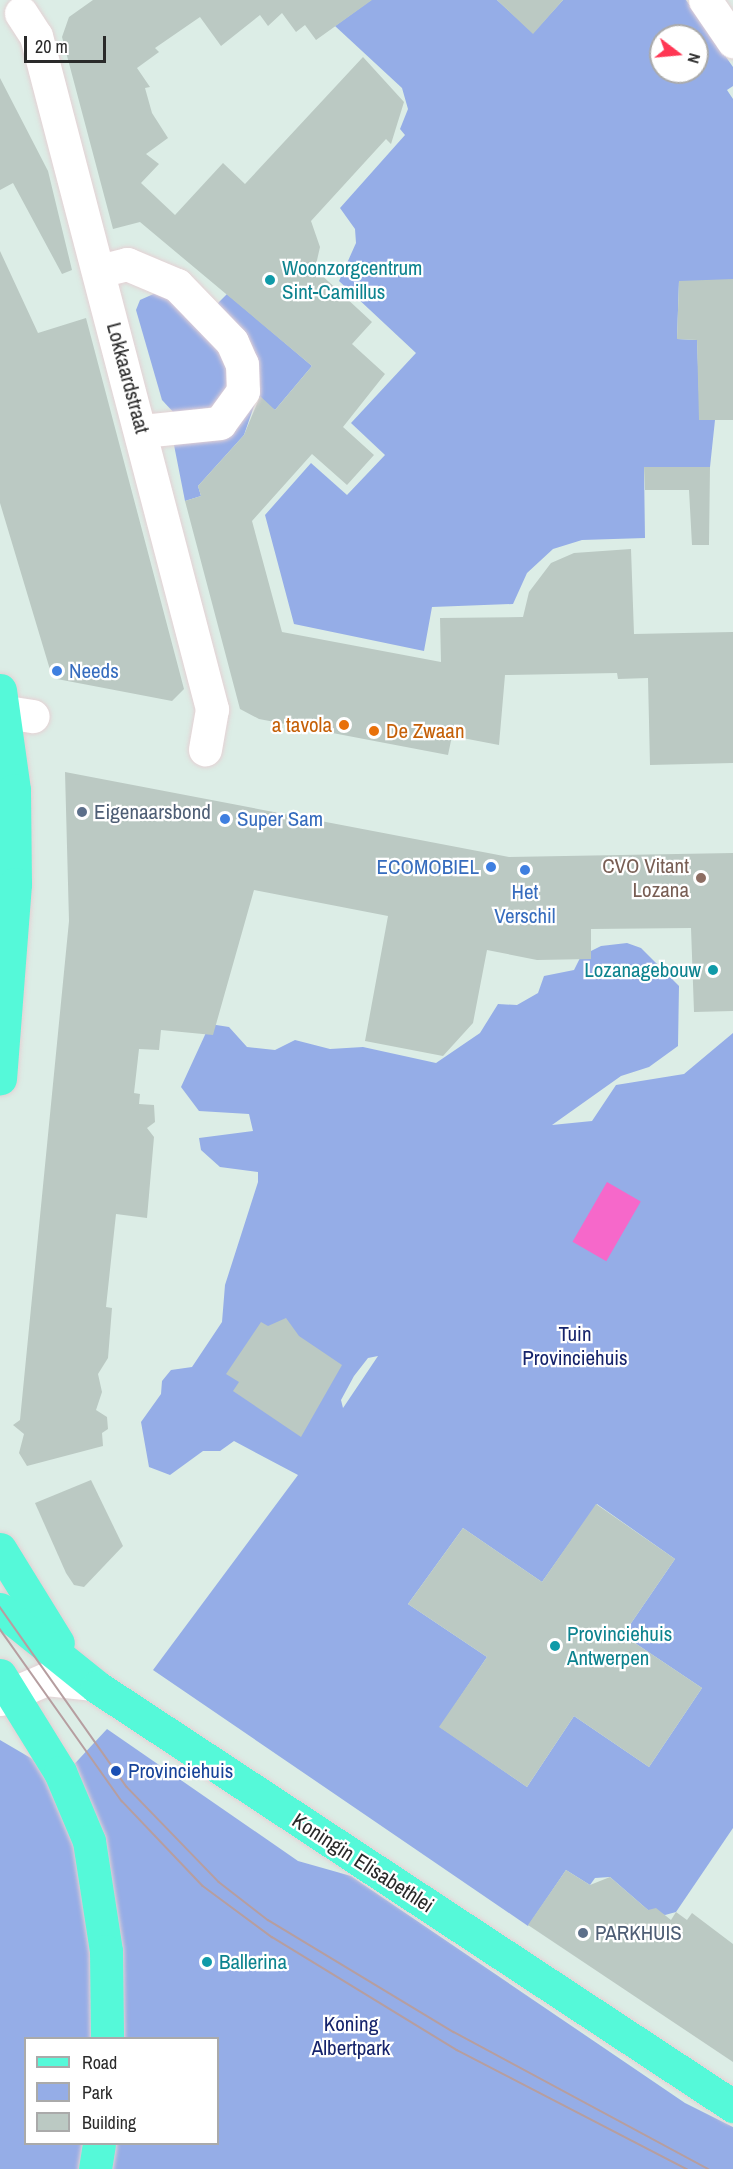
<!DOCTYPE html>
<style>
body{margin:0}
#map{position:relative;width:733px;height:2169px;overflow:hidden;background:#dcede6;font-family:"Archivo Narrow",sans-serif}
div>[style]{position:absolute}
.green>*{inset:0;background:#95ade7}
.water>*{inset:0;background:#f668ca;transform-origin:0 0}
.building>*{inset:0;background:#bbc9c3}
.roads{filter:drop-shadow(0 0 2px #e4d1d4) drop-shadow(0 0 2px #e4d1d4)}
.minor>*{height:33px;margin:-16.5px;padding:0 16.5px;transform-origin:16.5px;border-radius:16.5px;background:#fff}
.major>*{height:33px;margin:-16.5px;padding:0 16.5px;transform-origin:16.5px;border-radius:16.5px;background:#55f9d9}
.tram>*{height:1.5px;margin:-0.75px;padding:0 0.75px;transform-origin:0.75px;border-radius:0.75px;background:#b69ea0}
.dots>*{width:16px;height:16px;translate:-50% -50%;box-sizing:border-box;border:3px solid #fff;border-radius:50%}
span{translate:-50% -50%;white-space:nowrap;text-align:center;line-height:1.15;-webkit-text-stroke:4.5px #fff;paint-order:stroke}
.culture-label{font-size:21px;color:#0d838f}
.left{translate:0 -50%;text-align:left}
.right{translate:-100% -50%;text-align:right}
.street-label{font-size:21px;color:#2a2a2a}
.shop-label{font-size:21px;color:#366cbe}
.food-label{font-size:21px;color:#c56008}
.service-label{font-size:21px;color:#4e5e75}
.education-label{font-size:21px;color:#785e54}
.park-label{font-size:21px;color:#16246c}
.transit-label{font-size:21px;color:#164399}
.legend{position:absolute;left:24px;top:2037px;width:195px;height:108px;box-sizing:border-box;background:#fff;border:2px solid #aaa;margin:0;padding:8px 10px;list-style:none;font-size:18px;color:#2a2a2a}
.legend li{display:flex;align-items:center;gap:12px;height:30px}
.legend b{width:30px;border:2px solid #aaa}
.north{position:absolute;left:649px;top:24px;width:60px;height:60px;box-sizing:border-box;background:#fff;border:2px solid #aaa;border-radius:50%;rotate:106deg;font-size:16px;font-weight:700;line-height:24px;text-align:center;color:#2a2a2a}
.north::after{content:'';display:block;margin:auto;width:21px;height:27px;background:#ff3754;clip-path:polygon(50% 0,100% 100%,50% 72%,0 100%)}
.scale{position:absolute;left:24px;top:36px;width:82px;height:27px;box-sizing:border-box;border:3px solid #2a2a2a;border-top:0;padding-left:8px;font-size:18px;line-height:21px;white-space:nowrap;color:#2a2a2a;-webkit-text-stroke:4px #fff;paint-order:stroke}
</style>
<div id="map">
<div class="green">
<i style="clip-path:polygon(evenodd,371px 0,497px 0,533px 33px,563px 0,686px 0,733px 67px,733px 86px,727px 90px,733px 99px,733px 283px,679px 281px,677px 339px,697px 340px,700px 420px,715px 420px,710px 467px,644px 467px,645px 538px,582px 540px,553px 549px,527px 573px,513px 604px,432px 607px,424px 651px,294px 624px,265px 515px,311px 463px,347px 495px,385px 455px,351px 423px,416px 353px,339px 281px,356px 243px,355px 229px,340px 208px,405px 135px,400px 129px,408px 109px,402px 88px,335px 26px,371px 0,661px 36px,697px 36px,697px 72px,661px 72px,661px 36px)"></i>
<i style="clip-path:polygon(158px 292px,167px 294px,232px 359px,225px 405px,175px 414px,162px 400px,136px 310px,140px 300px)"></i>
<i style="clip-path:polygon(227px 294px,312px 366px,275px 410px,257px 397px,244px 435px,198px 486px,201px 496px,185px 501px,174px 445px,237px 425px,257px 397px,258px 366px,215px 306px)"></i>
<i style="clip-path:polygon(evenodd,627px 943px,641px 948px,679px 986px,678px 1046px,649px 1067px,621px 1076px,552px 1125px,592px 1121px,616px 1085px,684px 1074px,733px 1033px,733px 1828px,676px 1912px,665px 1915px,648px 1910px,610px 1877px,595px 1878px,590px 1885px,566px 1870px,528px 1926px,153px 1670px,298px 1475px,234px 1441px,220px 1451px,203px 1451px,170px 1475px,149px 1467px,141px 1422px,161px 1394px,162px 1381px,171px 1370px,192px 1367px,222px 1322px,225px 1285px,258px 1182px,258px 1172px,220px 1167px,201px 1150px,199px 1138px,253px 1131px,249px 1114px,199px 1111px,181px 1087px,210px 1024px,229px 1027px,247px 1047px,275px 1050px,295px 1040px,330px 1049px,363px 1047px,436px 1063px,480px 1033px,498px 1004px,517px 1005px,538px 993px,544px 976px,574px 970px,581px 956px,601px 946px,627px 943px,378px 1356px,343px 1408px,341px 1400px,354px 1376px,368px 1358px,378px 1356px,627px 943px,597px 1504px,675px 1559px,623px 1635px,702px 1688px,649px 1767px,574px 1716px,527px 1787px,440px 1727px,487px 1657px,408px 1604px,463px 1528px,542px 1582px,597px 1504px)"></i>
<i style="clip-path:polygon(evenodd,107px 1729px,298px 1861px,351px 1876px,685px 2103px,733px 2127px,733px 2169px,0 2169px,0 1740px,41px 1764px,53px 1787px,107px 1729px,26px 2038px,218px 2038px,218px 2144px,26px 2144px,26px 2038px)"></i>
</div>
<div class="water">
<i style="left:607px;top:1182px;width:39px;height:69px;rotate:30deg"></i>
</div>
<div class="building">
<i style="clip-path:polygon(93px 0,372px 0,316px 40px,305px 25px,296px 32px,282px 13px,268px 26px,260px 15px,221px 46px,200px 17px,155px 48px,159px 52px,137px 68px,150px 87px,145px 88px,152px 113px,168px 138px,146px 154px,159px 164px,141px 183px,175px 215px,223px 163px,245px 184px,363px 57px,404px 102px,391px 144px,386px 139px,311px 221px,320px 247px,315px 269px,372px 322px,352px 344px,385px 374px,343px 427px,374px 455px,347px 485px,312px 454px,252px 521px,282px 632px,441px 662px,440px 618px,523px 617px,529px 592px,551px 563px,574px 553px,631px 549px,634px 634px,733px 632px,733px 763px,650px 765px,648px 678px,618px 679px,617px 673px,505px 675px,499px 745px,452px 736px,448px 755px,259px 719px,240px 709px,185px 501px,201px 496px,198px 486px,244px 435px,260px 396px,275px 410px,312px 366px,140px 222px,113px 229px,62px 37px,69px 17px)"></i>
<i style="clip-path:polygon(497px 0,563px 0,533px 34px)"></i>
<i style="clip-path:polygon(0 78px,48px 171px,72px 270px,62px 274px,13px 183px,0 190px)"></i>
<i style="clip-path:polygon(0 251px,38px 333px,86px 318px,184px 689px,172px 701px,57px 679px,51px 673px,0 503px)"></i>
<i style="clip-path:polygon(733px 279px,733px 420px,699px 420px,697px 340px,677px 339px,679px 281px)"></i>
<i style="clip-path:polygon(644px 467px,710px 467px,709px 545px,692px 545px,689px 490px,645px 490px)"></i>
<i style="clip-path:polygon(65px 772px,509px 857px,733px 853px,733px 1011px,694px 1012px,691px 928px,591px 929px,591px 959px,537px 960px,487px 950px,473px 1023px,443px 1056px,365px 1041px,388px 916px,254px 890px,213px 1035px,161px 1030px,159px 1050px,139px 1049px,134px 1093px,140px 1094px,139px 1104px,154px 1105px,155px 1122px,147px 1128px,154px 1137px,147px 1218px,116px 1214px,106px 1307px,112px 1308px,108px 1358px,98px 1374px,102px 1392px,96px 1410px,107px 1417px,108px 1429px,102px 1433px,103px 1446px,27px 1466px,19px 1453px,24px 1434px,13px 1425px,20px 1420px,69px 921px)"></i>
<i style="clip-path:polygon(286px 1318px,299px 1336px,342px 1365px,301px 1437px,233px 1391px,239px 1382px,226px 1374px,261px 1322px,268px 1326px)"></i>
<i style="clip-path:polygon(91px 1480px,123px 1546px,84px 1587px,74px 1585px,66px 1573px,35px 1503px)"></i>
<i style="clip-path:polygon(596px 1504px,675px 1559px,623px 1635px,702px 1688px,649px 1767px,574px 1716px,527px 1787px,439px 1727px,487px 1657px,408px 1604px,463px 1528px,542px 1582px)"></i>
<i style="clip-path:polygon(566px 1870px,590px 1885px,610px 1877px,648px 1910px,656px 1908px,671px 1920px,676px 1912px,687px 1920px,692px 1913px,733px 1944px,733px 2062px,528px 1925px)"></i>
</div>
<div class="roads">
<div class="minor">
<i style="left:705px;top:0;width:50px;rotate:55.7deg"></i>
<i style="left:21px;top:13px;width:27px;rotate:57deg"></i>
<i style="left:36px;top:36px;width:696px;rotate:75.34deg"></i>
<i style="left:212px;top:709px;width:41px;rotate:99.9deg"></i>
<i style="left:99px;top:271px;width:29px;rotate:-14deg"></i>
<i style="left:127px;top:264px;width:54px;rotate:22.8deg"></i>
<i style="left:177px;top:285px;width:79px;rotate:46deg"></i>
<i style="left:232px;top:342px;width:24px;rotate:66deg"></i>
<i style="left:242px;top:364px;width:27px;rotate:88deg"></i>
<i style="left:243px;top:391px;width:39px;rotate:126deg"></i>
<i style="left:220px;top:423px;width:78px;rotate:174.1deg"></i>
<i style="left:0;top:711px;width:33px;rotate:9deg"></i>
<i style="left:0;top:1699px;width:50px;rotate:-23.5deg"></i>
<i style="left:46px;top:1679px;width:46px;rotate:6.2deg"></i>
</div>
<div class="major">
<i style="left:0;top:690px;width:101px;rotate:82deg"></i>
<i style="left:14px;top:790px;width:94px;rotate:89.4deg"></i>
<i style="left:15px;top:884px;width:195px;rotate:94.4deg"></i>
<i style="left:0;top:1549px;width:110px;rotate:58.3deg"></i>
<i style="left:0;top:1609px;width:124px;rotate:38.8deg"></i>
<i style="left:97px;top:1687px;width:762px;rotate:33.38deg"></i>
<i style="left:0;top:1675px;width:114px;rotate:58.3deg"></i>
<i style="left:60px;top:1772px;width:75px;rotate:67.2deg"></i>
<i style="left:89px;top:1841px;width:111px;rotate:81.2deg"></i>
<i style="left:106px;top:1951px;width:87px;rotate:89.3deg"></i>
<i style="left:95px;top:2169px;width:25px;rotate:-81deg"></i>
</div>
</div>
<div class="tram">
<i style="left:0;top:1607px;width:220px;rotate:54.8deg"></i>
<i style="left:127px;top:1787px;width:132px;rotate:45.9deg"></i>
<i style="left:219px;top:1882px;width:62px;rotate:37.8deg"></i>
<i style="left:268px;top:1920px;width:217px;rotate:31.1deg"></i>
<i style="left:454px;top:2032px;width:289px;rotate:28.3deg"></i>
<i style="left:0;top:1629px;width:211px;rotate:54.7deg"></i>
<i style="left:122px;top:1801px;width:117px;rotate:46.4deg"></i>
<i style="left:203px;top:1886px;width:86px;rotate:36.5deg"></i>
<i style="left:272px;top:1937px;width:217px;rotate:31.4deg"></i>
<i style="left:457px;top:2050px;width:259px;rotate:27.4deg"></i>
</div>
<div class="dots">
<i style="left:270px;top:280px;background:#0f9aa8"></i>
<i style="left:57px;top:671px;background:#3f7fe0"></i>
<i style="left:344px;top:725px;background:#e8710a"></i>
<i style="left:374px;top:731px;background:#e8710a"></i>
<i style="left:82px;top:812px;background:#5c6f8a"></i>
<i style="left:225px;top:819px;background:#3f7fe0"></i>
<i style="left:491px;top:867px;background:#3f7fe0"></i>
<i style="left:525px;top:870px;background:#3f7fe0"></i>
<i style="left:701px;top:878px;background:#8d6e63"></i>
<i style="left:713px;top:970px;background:#0f9aa8"></i>
<i style="left:555px;top:1646px;background:#0f9aa8"></i>
<i style="left:116px;top:1771px;background:#1a4fb4"></i>
<i style="left:583px;top:1933px;background:#5c6f8a"></i>
<i style="left:207px;top:1962px;background:#0f9aa8"></i>
</div>
<div class="culture-label">
<span class="left" style="left:282px;top:280px">Woonzorgcentrum<br>Sint-Camillus</span>
<span class="right" style="left:701px;top:970px">Lozanagebouw</span>
<span class="left" style="left:567px;top:1646px">Provinciehuis<br>Antwerpen</span>
<span class="left" style="left:219px;top:1962px">Ballerina</span>
</div>
<div class="street-label">
<span style="left:128px;top:378px;rotate:75deg">Lokkaardstraat</span>
<span style="left:363px;top:1863px;rotate:33deg">Koningin Elisabethlei</span>
</div>
<div class="shop-label">
<span class="left" style="left:69px;top:671px">Needs</span>
<span class="left" style="left:237px;top:819px">Super Sam</span>
<span class="right" style="left:479px;top:867px">ECOMOBIEL</span>
<span style="left:525px;top:904px">Het<br>Verschil</span>
</div>
<div class="food-label">
<span class="right" style="left:332px;top:725px">a tavola</span>
<span class="left" style="left:386px;top:731px">De Zwaan</span>
</div>
<div class="service-label">
<span class="left" style="left:94px;top:812px">Eigenaarsbond</span>
<span class="left" style="left:595px;top:1933px">PARKHUIS</span>
</div>
<div class="education-label">
<span class="right" style="left:689px;top:878px">CVO Vitant<br>Lozana</span>
</div>
<div class="park-label">
<span style="left:575px;top:1346px">Tuin<br>Provinciehuis</span>
<span style="left:351px;top:2036px">Koning<br>Albertpark</span>
</div>
<div class="transit-label">
<span class="left" style="left:128px;top:1771px">Provinciehuis</span>
</div>
<ul class="legend">
<li><b style="height:8px;background:#55f9d9"></b>Road</li>
<li><b style="height:16px;background:#95ade7"></b>Park</li>
<li><b style="height:16px;background:#bbc9c3"></b>Building</li>
</ul>
<div class="north">N</div>
<div class="scale">20 m</div>
</div>
